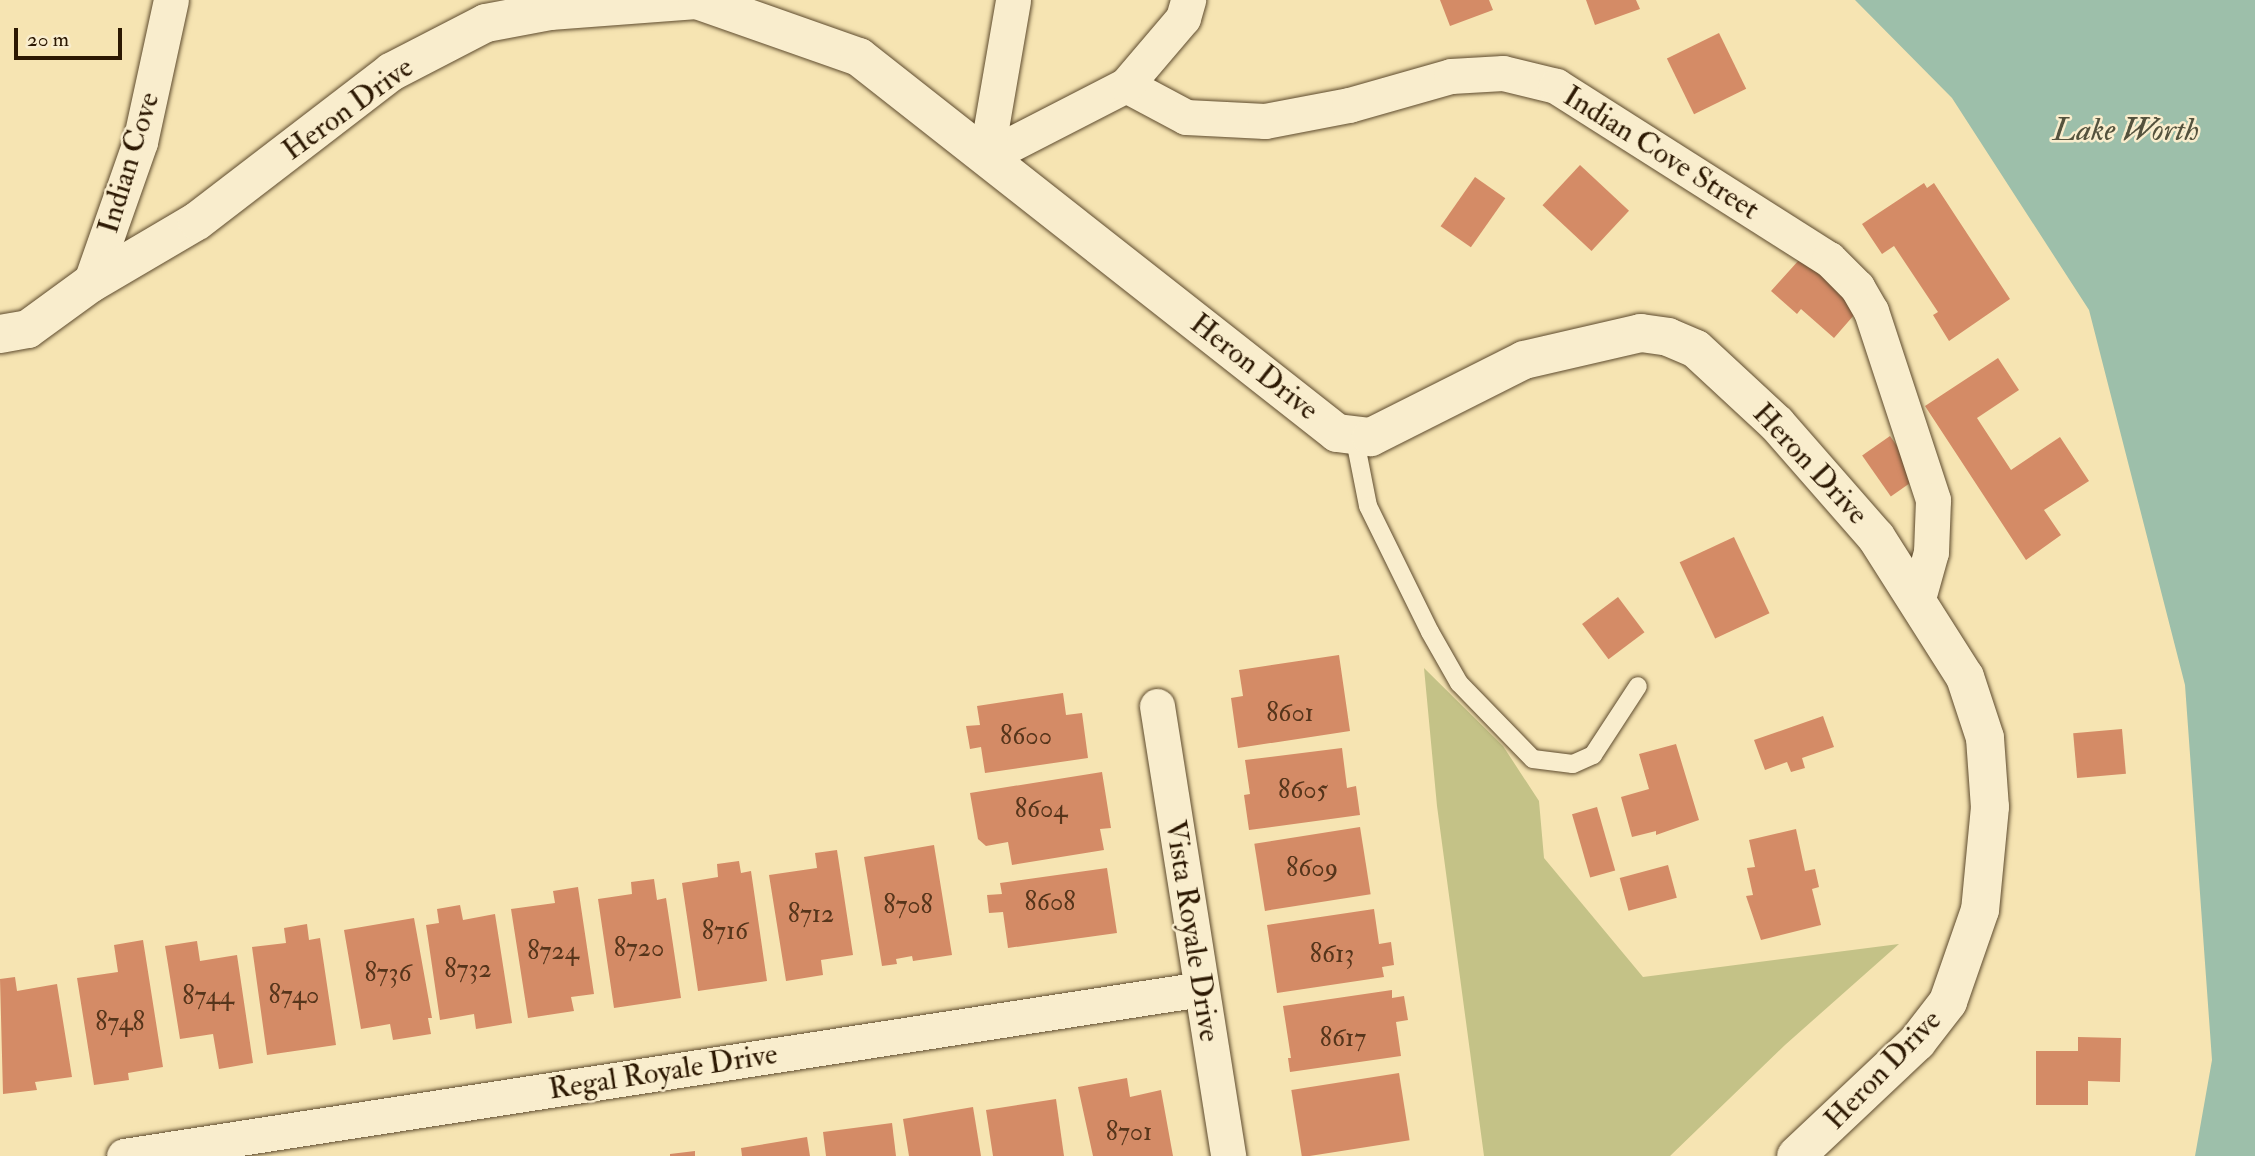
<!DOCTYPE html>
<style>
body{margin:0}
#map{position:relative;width:2255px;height:1156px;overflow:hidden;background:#f6e4b2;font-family:"IM FELL Double Pica",serif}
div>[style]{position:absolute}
.green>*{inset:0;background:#c4c287}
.water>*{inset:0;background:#9dbfaa}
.building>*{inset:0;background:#d48b66;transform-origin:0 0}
.roads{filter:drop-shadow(0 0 2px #5e4b2e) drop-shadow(0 0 2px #5e4b2e)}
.service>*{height:18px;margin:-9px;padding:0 9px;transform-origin:9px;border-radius:9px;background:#f9edcd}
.minor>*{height:35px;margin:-17.5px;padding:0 17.5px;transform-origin:17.5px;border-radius:17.5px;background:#f9edcd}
.tertiary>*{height:38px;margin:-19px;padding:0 19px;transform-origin:19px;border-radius:19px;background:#f9edcd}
span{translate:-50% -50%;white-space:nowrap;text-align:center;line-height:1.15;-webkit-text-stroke:5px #f9edcd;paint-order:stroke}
.number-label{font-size:26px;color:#56351b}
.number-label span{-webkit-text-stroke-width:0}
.street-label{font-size:30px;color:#2c1802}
.water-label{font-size:32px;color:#54523d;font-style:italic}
.scale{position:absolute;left:14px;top:28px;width:108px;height:32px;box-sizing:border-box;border:4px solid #2c1802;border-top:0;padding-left:9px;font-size:21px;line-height:24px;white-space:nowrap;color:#2c1802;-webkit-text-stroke:5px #f9edcd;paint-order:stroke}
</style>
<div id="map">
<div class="green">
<i style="clip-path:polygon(1424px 668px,1503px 746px,1539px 801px,1544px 858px,1643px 977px,1899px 944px,1785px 1045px,1670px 1156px,1484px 1156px,1437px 806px)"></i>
</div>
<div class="water">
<i style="clip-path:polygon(1855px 0,2255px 0,2255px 1156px,2195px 1156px,2212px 1060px,2185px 685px,2089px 310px,1952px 98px)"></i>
</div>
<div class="building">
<i style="clip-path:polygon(1440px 0,1489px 0,1493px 10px,1450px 26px)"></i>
<i style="clip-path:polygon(1586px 0,1636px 0,1640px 9px,1595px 25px)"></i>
<i style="left:1719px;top:33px;width:62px;height:58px;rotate:64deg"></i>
<i style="left:1580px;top:165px;width:67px;height:55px;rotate:43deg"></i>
<i style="left:1475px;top:177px;width:37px;height:60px;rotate:35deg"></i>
<i style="clip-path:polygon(1924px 183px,1927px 188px,1934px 183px,2010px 299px,1949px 341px,1933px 315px,1938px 312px,1894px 246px,1882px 254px,1862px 224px)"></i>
<i style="clip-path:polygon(1808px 250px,1861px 307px,1834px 338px,1801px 309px,1797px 314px,1771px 291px)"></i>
<i style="clip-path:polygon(1998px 358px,2019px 390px,1977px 418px,2011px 470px,2060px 437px,2089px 481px,2044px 510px,2061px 535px,2026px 560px,1925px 406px)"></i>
<i style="left:1890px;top:436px;width:50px;height:34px;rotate:55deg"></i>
<i style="left:1734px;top:537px;width:84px;height:60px;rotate:65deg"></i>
<i style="left:1618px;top:597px;width:44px;height:45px;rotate:53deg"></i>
<i style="clip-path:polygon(1339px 655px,1350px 731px,1238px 748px,1231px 698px,1243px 696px,1239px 670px)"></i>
<i style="clip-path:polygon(1063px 693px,1066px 715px,1082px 713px,1088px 758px,985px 773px,981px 747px,970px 749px,966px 726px,980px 725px,977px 706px)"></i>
<i style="clip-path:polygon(1823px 716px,1834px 747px,1802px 758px,1805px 768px,1791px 772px,1787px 762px,1765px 770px,1754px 740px)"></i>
<i style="left:2122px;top:729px;width:45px;height:49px;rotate:85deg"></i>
<i style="clip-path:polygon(1676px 744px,1699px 820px,1656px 835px,1656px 831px,1632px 837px,1621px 797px,1649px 789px,1639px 754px)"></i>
<i style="clip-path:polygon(1342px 748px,1347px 788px,1356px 786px,1360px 815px,1249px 830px,1244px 795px,1250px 794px,1245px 760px)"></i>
<i style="clip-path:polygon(1102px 772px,1111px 828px,1100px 829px,1104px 850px,1012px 865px,1008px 842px,986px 846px,978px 839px,970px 793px)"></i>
<i style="left:1597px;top:807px;width:66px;height:26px;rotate:74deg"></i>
<i style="left:1360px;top:827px;width:68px;height:107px;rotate:81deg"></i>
<i style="clip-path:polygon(1796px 829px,1805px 871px,1815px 869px,1819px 887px,1812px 889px,1821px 925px,1761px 940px,1746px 896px,1753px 895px,1747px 868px,1755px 867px,1749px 840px)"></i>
<i style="clip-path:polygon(934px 845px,952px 955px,913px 961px,912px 956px,896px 959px,897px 964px,882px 966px,864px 857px)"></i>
<i style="clip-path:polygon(837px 850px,853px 955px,821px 960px,823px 975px,786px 981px,769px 875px,817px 868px,815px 853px)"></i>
<i style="clip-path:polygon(739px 861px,741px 873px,751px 871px,767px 981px,698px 991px,682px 883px,718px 877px,717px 864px)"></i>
<i style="left:1668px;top:865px;width:34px;height:50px;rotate:75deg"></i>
<i style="clip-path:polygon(1107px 868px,1117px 933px,1008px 948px,1003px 912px,989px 913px,987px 895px,1002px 894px,1000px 883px)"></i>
<i style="clip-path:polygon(654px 879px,657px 900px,666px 898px,681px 998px,614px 1008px,598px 899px,632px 894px,631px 882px)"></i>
<i style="clip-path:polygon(578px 887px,594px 994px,571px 997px,574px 1011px,528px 1018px,511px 909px,555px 903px,553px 891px)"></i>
<i style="clip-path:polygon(460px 905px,463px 920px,495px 914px,512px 1023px,476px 1029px,474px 1014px,440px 1020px,426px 925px,439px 923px,437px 909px)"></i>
<i style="clip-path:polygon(1374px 909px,1379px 944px,1391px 942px,1394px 965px,1382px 967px,1384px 977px,1277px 993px,1267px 925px)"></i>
<i style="clip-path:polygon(414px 918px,432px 1018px,428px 1018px,431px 1034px,393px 1040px,390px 1024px,361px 1029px,344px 930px)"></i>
<i style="clip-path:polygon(307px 924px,309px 940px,320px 938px,336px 1045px,267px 1055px,252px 947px,286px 943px,284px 928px)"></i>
<i style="clip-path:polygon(143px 940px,163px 1067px,128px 1073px,129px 1080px,94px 1085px,77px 978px,118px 972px,114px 945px)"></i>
<i style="clip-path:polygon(197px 941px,200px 961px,237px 955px,253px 1063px,219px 1069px,213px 1034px,180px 1039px,165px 946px)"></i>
<i style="clip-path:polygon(15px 977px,17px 991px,57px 984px,72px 1077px,35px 1082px,37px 1090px,3px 1094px,0 979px)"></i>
<i style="clip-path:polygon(1392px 990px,1392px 998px,1404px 996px,1408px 1020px,1396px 1022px,1401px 1056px,1290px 1072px,1288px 1058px,1291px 1058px,1283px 1006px)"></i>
<i style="clip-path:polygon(2078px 1037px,2121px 1038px,2120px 1082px,2088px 1081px,2088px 1105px,2036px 1105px,2036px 1051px,2078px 1051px)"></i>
<i style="left:1399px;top:1073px;width:68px;height:109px;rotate:81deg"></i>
<i style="clip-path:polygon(1127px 1078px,1130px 1097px,1161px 1090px,1173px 1156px,1093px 1156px,1078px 1087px)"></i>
<i style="clip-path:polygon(1056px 1099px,1064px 1156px,993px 1156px,986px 1110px)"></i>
<i style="clip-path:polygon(973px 1107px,981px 1156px,909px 1156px,903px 1119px)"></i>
<i style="clip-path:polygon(892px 1123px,896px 1156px,826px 1156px,823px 1132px)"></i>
<i style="clip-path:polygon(807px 1137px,810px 1156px,742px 1156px,741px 1148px)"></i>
<i style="clip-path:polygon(695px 1151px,695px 1156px,670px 1156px,670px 1154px)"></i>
</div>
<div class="roads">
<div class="service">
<i style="left:1354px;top:435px;width:72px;rotate:78.8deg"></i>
<i style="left:1368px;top:506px;width:140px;rotate:63.8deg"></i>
<i style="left:1430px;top:632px;width:59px;rotate:60.4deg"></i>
<i style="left:1459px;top:683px;width:106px;rotate:45.8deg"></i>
<i style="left:1533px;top:759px;width:40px;rotate:7.1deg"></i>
<i style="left:1573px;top:764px;width:22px;rotate:-24deg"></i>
<i style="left:1593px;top:755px;width:82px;rotate:-56.9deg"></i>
</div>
<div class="minor">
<i style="left:1126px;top:85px;width:68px;rotate:28.1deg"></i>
<i style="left:1186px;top:117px;width:79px;rotate:2.9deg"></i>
<i style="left:1265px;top:121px;width:86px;rotate:-10.8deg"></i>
<i style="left:1349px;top:105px;width:106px;rotate:-15.9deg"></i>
<i style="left:1451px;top:76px;width:52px;rotate:-3.3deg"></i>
<i style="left:1503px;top:73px;width:55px;rotate:13.8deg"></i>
<i style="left:1556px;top:86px;width:323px;rotate:32.4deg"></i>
<i style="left:1829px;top:259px;width:40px;rotate:45deg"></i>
<i style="left:1857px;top:287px;width:28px;rotate:60deg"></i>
<i style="left:1871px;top:311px;width:199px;rotate:71.8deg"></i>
<i style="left:1933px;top:500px;width:52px;rotate:92.2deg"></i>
<i style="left:1931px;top:552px;width:52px;rotate:105.6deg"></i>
<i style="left:986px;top:157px;width:157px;rotate:-27.2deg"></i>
<i style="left:1126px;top:85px;width:88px;rotate:-49.6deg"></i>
<i style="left:1183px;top:18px;width:19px;rotate:-74deg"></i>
<i style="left:986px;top:157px;width:159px;rotate:-80.2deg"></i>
<i style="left:90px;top:284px;width:151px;rotate:-70.6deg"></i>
<i style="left:140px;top:142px;width:145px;rotate:-77.7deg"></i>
<i style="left:1157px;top:706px;width:456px;rotate:81deg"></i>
<i style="left:124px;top:1156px;width:1090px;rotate:-8.81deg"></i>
</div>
<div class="tertiary">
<i style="left:0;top:334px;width:28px;rotate:-10deg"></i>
<i style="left:28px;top:329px;width:77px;rotate:-36deg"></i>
<i style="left:90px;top:284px;width:124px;rotate:-30.5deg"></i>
<i style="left:197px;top:221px;width:245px;rotate:-37.5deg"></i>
<i style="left:391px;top:72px;width:107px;rotate:-27.3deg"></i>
<i style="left:486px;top:23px;width:65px;rotate:-10.6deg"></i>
<i style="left:550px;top:11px;width:147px;rotate:-4.3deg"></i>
<i style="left:697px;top:0;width:172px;rotate:19.4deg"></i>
<i style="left:859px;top:57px;width:608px;rotate:38.19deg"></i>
<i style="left:1337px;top:433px;width:34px;rotate:7deg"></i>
<i style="left:1371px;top:437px;width:171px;rotate:-26.7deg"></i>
<i style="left:1524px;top:360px;width:120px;rotate:-13deg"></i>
<i style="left:1641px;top:333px;width:27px;rotate:8deg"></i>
<i style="left:1668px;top:337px;width:30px;rotate:23deg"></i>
<i style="left:1696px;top:349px;width:110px;rotate:42.8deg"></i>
<i style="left:1777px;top:424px;width:150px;rotate:48.8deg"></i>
<i style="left:1876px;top:537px;width:166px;rotate:57.6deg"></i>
<i style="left:1965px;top:677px;width:64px;rotate:71.8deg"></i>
<i style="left:1985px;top:738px;width:69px;rotate:85.9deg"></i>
<i style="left:1990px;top:807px;width:103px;rotate:95.5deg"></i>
<i style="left:1980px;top:910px;width:97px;rotate:109.2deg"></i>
<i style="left:1948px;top:1002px;width:51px;rotate:127.8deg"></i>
<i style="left:1917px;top:1042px;width:166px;rotate:136.7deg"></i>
</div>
</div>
<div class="number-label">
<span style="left:1290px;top:714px">8601</span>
<span style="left:1026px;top:737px">8600</span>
<span style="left:1303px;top:791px">8605</span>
<span style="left:1041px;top:810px">8604</span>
<span style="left:1312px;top:869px">8609</span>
<span style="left:1050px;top:903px">8608</span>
<span style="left:908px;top:906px">8708</span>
<span style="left:811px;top:915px">8712</span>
<span style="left:725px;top:932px">8716</span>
<span style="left:639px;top:949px">8720</span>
<span style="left:553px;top:952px">8724</span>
<span style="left:1332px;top:955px">8613</span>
<span style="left:468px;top:970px">8732</span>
<span style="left:388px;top:974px">8736</span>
<span style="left:294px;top:996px">8740</span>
<span style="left:208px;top:997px">8744</span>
<span style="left:120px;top:1023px">8748</span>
<span style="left:1343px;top:1039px">8617</span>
<span style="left:1129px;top:1133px">8701</span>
</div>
<div class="street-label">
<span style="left:348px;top:109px;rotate:-36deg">Heron Drive</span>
<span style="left:1661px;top:153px;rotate:32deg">Indian Cove Street</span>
<span style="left:129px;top:163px;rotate:-73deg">Indian Cove</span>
<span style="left:1254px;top:367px;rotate:38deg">Heron Drive</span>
<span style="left:1810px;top:464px;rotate:47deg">Heron Drive</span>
<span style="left:1192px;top:931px;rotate:81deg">Vista Royale Drive</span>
<span style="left:1883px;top:1070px;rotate:-46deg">Heron Drive</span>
<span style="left:663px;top:1072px;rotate:-9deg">Regal Royale Drive</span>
</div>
<div class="water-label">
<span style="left:2126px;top:130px">Lake Worth</span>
</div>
<div class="scale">20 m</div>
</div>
